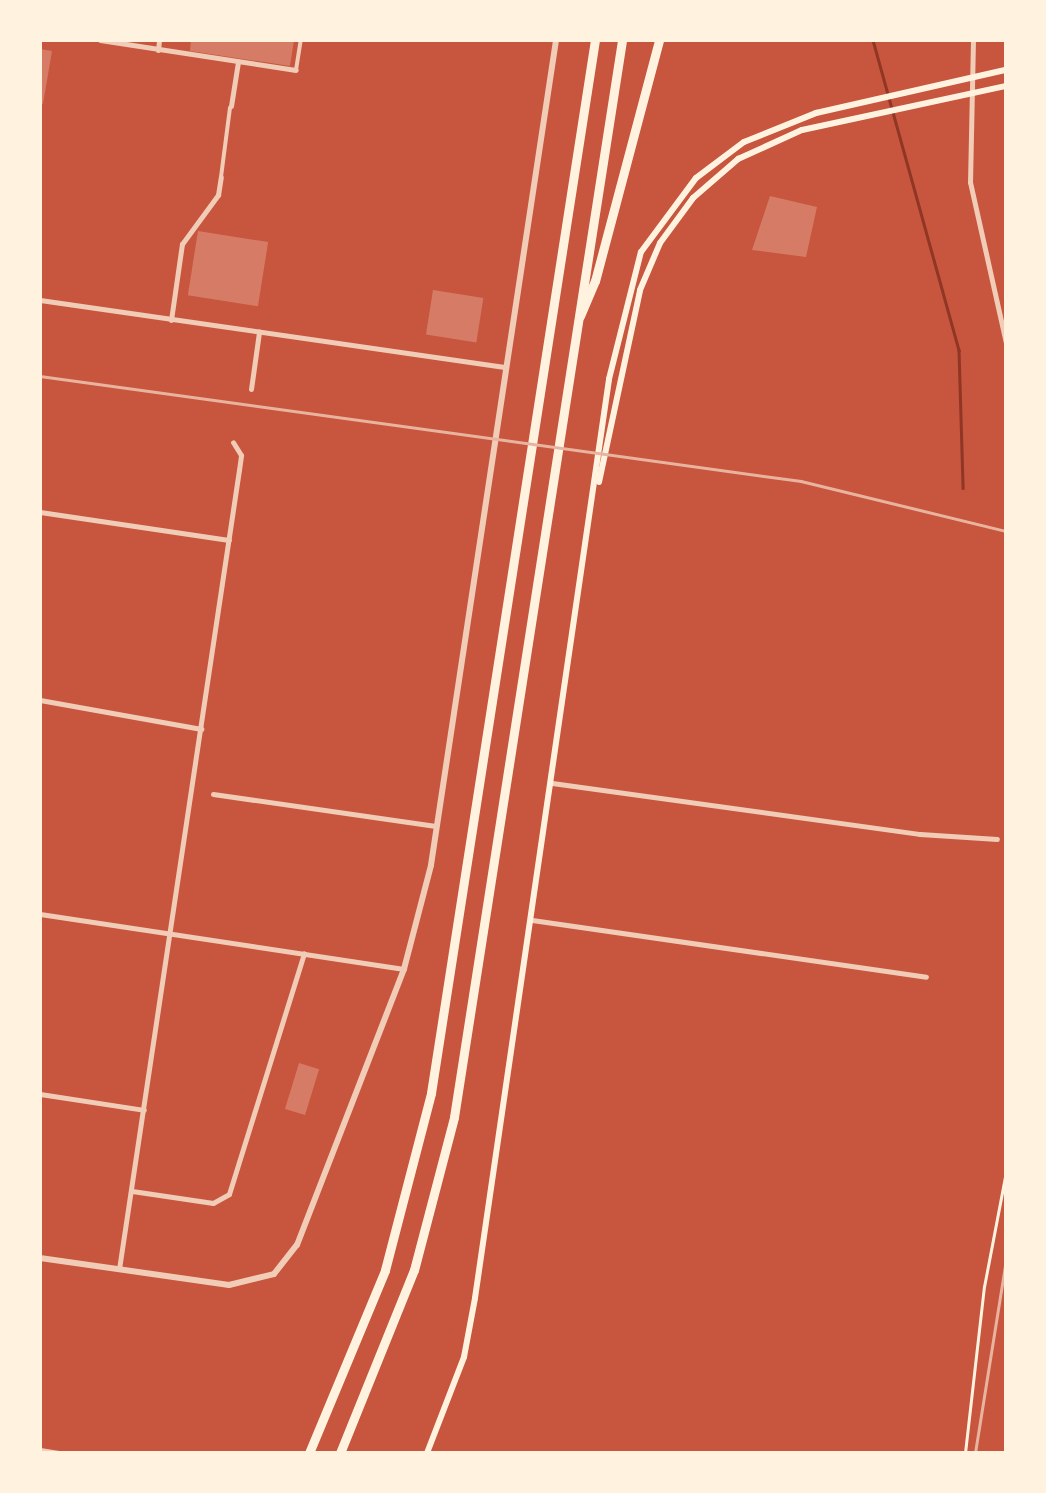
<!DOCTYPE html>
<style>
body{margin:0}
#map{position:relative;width:1046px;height:1493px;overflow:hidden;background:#c8553d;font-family:Helvetica,sans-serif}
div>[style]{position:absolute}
.stream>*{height:2.5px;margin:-1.25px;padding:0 1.25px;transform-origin:1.25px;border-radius:1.25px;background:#8f3625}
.building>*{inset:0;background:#d67c66;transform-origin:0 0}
.path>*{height:2.5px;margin:-1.25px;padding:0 1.25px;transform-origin:1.25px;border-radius:1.25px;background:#fff3e0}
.pedestrian>*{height:4px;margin:-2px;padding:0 2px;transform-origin:2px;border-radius:2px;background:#f1ccb7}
.minor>*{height:5px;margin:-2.5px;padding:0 2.5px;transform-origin:2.5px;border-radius:2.5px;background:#f1ccb7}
.tertiary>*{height:6px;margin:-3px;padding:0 3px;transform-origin:3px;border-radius:3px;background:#f1ccb7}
.secondary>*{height:6px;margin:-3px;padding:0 3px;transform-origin:3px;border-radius:3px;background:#fff3e0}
.motorway>*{height:9px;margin:-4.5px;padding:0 4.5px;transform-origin:4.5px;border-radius:4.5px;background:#fff3e0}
.tram>*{height:2.5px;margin:-1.25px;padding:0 1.25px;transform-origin:1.25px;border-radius:1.25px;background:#e9b49f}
.rail>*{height:2.5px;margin:-1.25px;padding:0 1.25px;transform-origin:1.25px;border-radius:1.25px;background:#e9b49f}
span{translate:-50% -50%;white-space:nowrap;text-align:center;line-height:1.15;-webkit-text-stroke:9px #fff3e0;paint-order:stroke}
.frame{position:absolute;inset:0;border:42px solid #fff3e0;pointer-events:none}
</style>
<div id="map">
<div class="stream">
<i style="left:873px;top:40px;width:322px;rotate:74.5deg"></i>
<i style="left:959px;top:350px;width:138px;rotate:88.3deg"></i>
</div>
<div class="building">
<i style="clip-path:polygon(191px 40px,294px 40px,290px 66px,190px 51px)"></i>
<i style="clip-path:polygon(40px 49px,52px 51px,43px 104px,40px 103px)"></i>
<i style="clip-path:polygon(770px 196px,817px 207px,806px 257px,752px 250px)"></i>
<i style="left:198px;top:231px;width:71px;height:65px;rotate:9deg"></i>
<i style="left:433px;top:290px;width:51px;height:45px;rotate:9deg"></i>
<i style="left:299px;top:1063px;width:21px;height:48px;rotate:17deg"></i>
</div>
<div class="path">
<i style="left:965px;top:1453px;width:167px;rotate:-83.5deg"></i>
<i style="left:984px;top:1287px;width:117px;rotate:-79.2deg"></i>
</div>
<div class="pedestrian">
<i style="left:296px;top:70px;width:30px;rotate:-81deg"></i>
<i style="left:221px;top:177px;width:70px;rotate:-82.6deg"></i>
</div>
<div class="minor">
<i style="left:100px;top:40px;width:198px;rotate:8.7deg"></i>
<i style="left:973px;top:40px;width:142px;rotate:91.2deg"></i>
<i style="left:970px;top:182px;width:165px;rotate:77.4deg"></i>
<i style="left:158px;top:50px;width:10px;rotate:-84deg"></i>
<i style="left:231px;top:106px;width:45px;rotate:-81deg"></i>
<i style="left:40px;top:300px;width:471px;rotate:8.2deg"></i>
<i style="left:171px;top:320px;width:77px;rotate:-81.8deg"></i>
<i style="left:182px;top:244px;width:61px;rotate:-53.7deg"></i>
<i style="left:218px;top:195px;width:18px;rotate:-81deg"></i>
<i style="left:251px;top:389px;width:58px;rotate:-82deg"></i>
<i style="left:40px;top:512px;width:191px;rotate:8.4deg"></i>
<i style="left:40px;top:700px;width:164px;rotate:10.2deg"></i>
<i style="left:552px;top:783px;width:372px;rotate:7.9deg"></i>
<i style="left:920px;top:834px;width:77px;rotate:3.7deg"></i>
<i style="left:213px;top:794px;width:225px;rotate:8.2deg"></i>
<i style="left:40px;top:914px;width:368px;rotate:8.6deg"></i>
<i style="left:532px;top:920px;width:398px;rotate:8.2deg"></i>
<i style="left:40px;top:1094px;width:105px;rotate:8.7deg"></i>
<i style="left:132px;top:1191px;width:82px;rotate:8.4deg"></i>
<i style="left:213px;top:1203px;width:18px;rotate:-29deg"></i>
<i style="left:229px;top:1194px;width:252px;rotate:-72.7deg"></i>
<i style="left:119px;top:1269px;width:808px;rotate:-81.46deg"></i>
<i style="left:239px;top:470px;width:15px;rotate:-82deg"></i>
<i style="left:241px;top:455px;width:15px;rotate:-122deg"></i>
<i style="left:40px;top:1450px;width:19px;rotate:9deg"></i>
</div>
<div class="tertiary">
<i style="left:40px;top:1258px;width:191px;rotate:8.1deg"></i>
<i style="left:229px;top:1285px;width:46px;rotate:-13.7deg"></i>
<i style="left:274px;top:1274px;width:37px;rotate:-52deg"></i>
<i style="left:297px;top:1245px;width:296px;rotate:-68.8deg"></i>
<i style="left:404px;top:969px;width:107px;rotate:-75.4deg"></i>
<i style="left:431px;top:865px;width:834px;rotate:-81.38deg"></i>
</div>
<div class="secondary">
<i style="left:599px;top:482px;width:196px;rotate:-77.9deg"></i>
<i style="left:640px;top:290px;width:51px;rotate:-66.9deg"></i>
<i style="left:660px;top:243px;width:56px;rotate:-53.7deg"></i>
<i style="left:693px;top:198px;width:60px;rotate:-40.9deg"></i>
<i style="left:738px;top:159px;width:70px;rotate:-24.4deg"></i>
<i style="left:802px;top:130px;width:209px;rotate:-12.2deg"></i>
<i style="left:427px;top:1453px;width:103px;rotate:-68.9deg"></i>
<i style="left:464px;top:1357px;width:60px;rotate:-79.4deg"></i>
<i style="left:475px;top:1298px;width:929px;rotate:-81.7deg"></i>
<i style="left:609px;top:379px;width:131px;rotate:-75.9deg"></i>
<i style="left:641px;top:252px;width:92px;rotate:-53.4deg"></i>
<i style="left:696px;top:178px;width:60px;rotate:-36.9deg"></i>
<i style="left:744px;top:142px;width:78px;rotate:-21.9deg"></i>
<i style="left:816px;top:113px;width:195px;rotate:-12.8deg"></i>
</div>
<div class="motorway">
<i style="left:580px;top:316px;width:38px;rotate:-67deg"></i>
<i style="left:595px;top:281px;width:249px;rotate:-75.1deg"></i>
<i style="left:309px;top:1453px;width:198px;rotate:-67.4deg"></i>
<i style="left:385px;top:1270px;width:183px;rotate:-75.4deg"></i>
<i style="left:431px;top:1093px;width:1066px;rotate:-81.15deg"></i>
<i style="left:340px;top:1453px;width:197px;rotate:-68deg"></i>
<i style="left:414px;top:1270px;width:158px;rotate:-75.3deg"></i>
<i style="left:454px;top:1117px;width:1090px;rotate:-81.13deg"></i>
</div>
<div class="tram">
<i style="left:40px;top:376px;width:768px;rotate:7.86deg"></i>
<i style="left:801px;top:481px;width:211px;rotate:13.7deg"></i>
</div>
<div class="rail">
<i style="left:975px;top:1453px;width:195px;rotate:-80.9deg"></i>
</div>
<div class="frame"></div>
</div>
